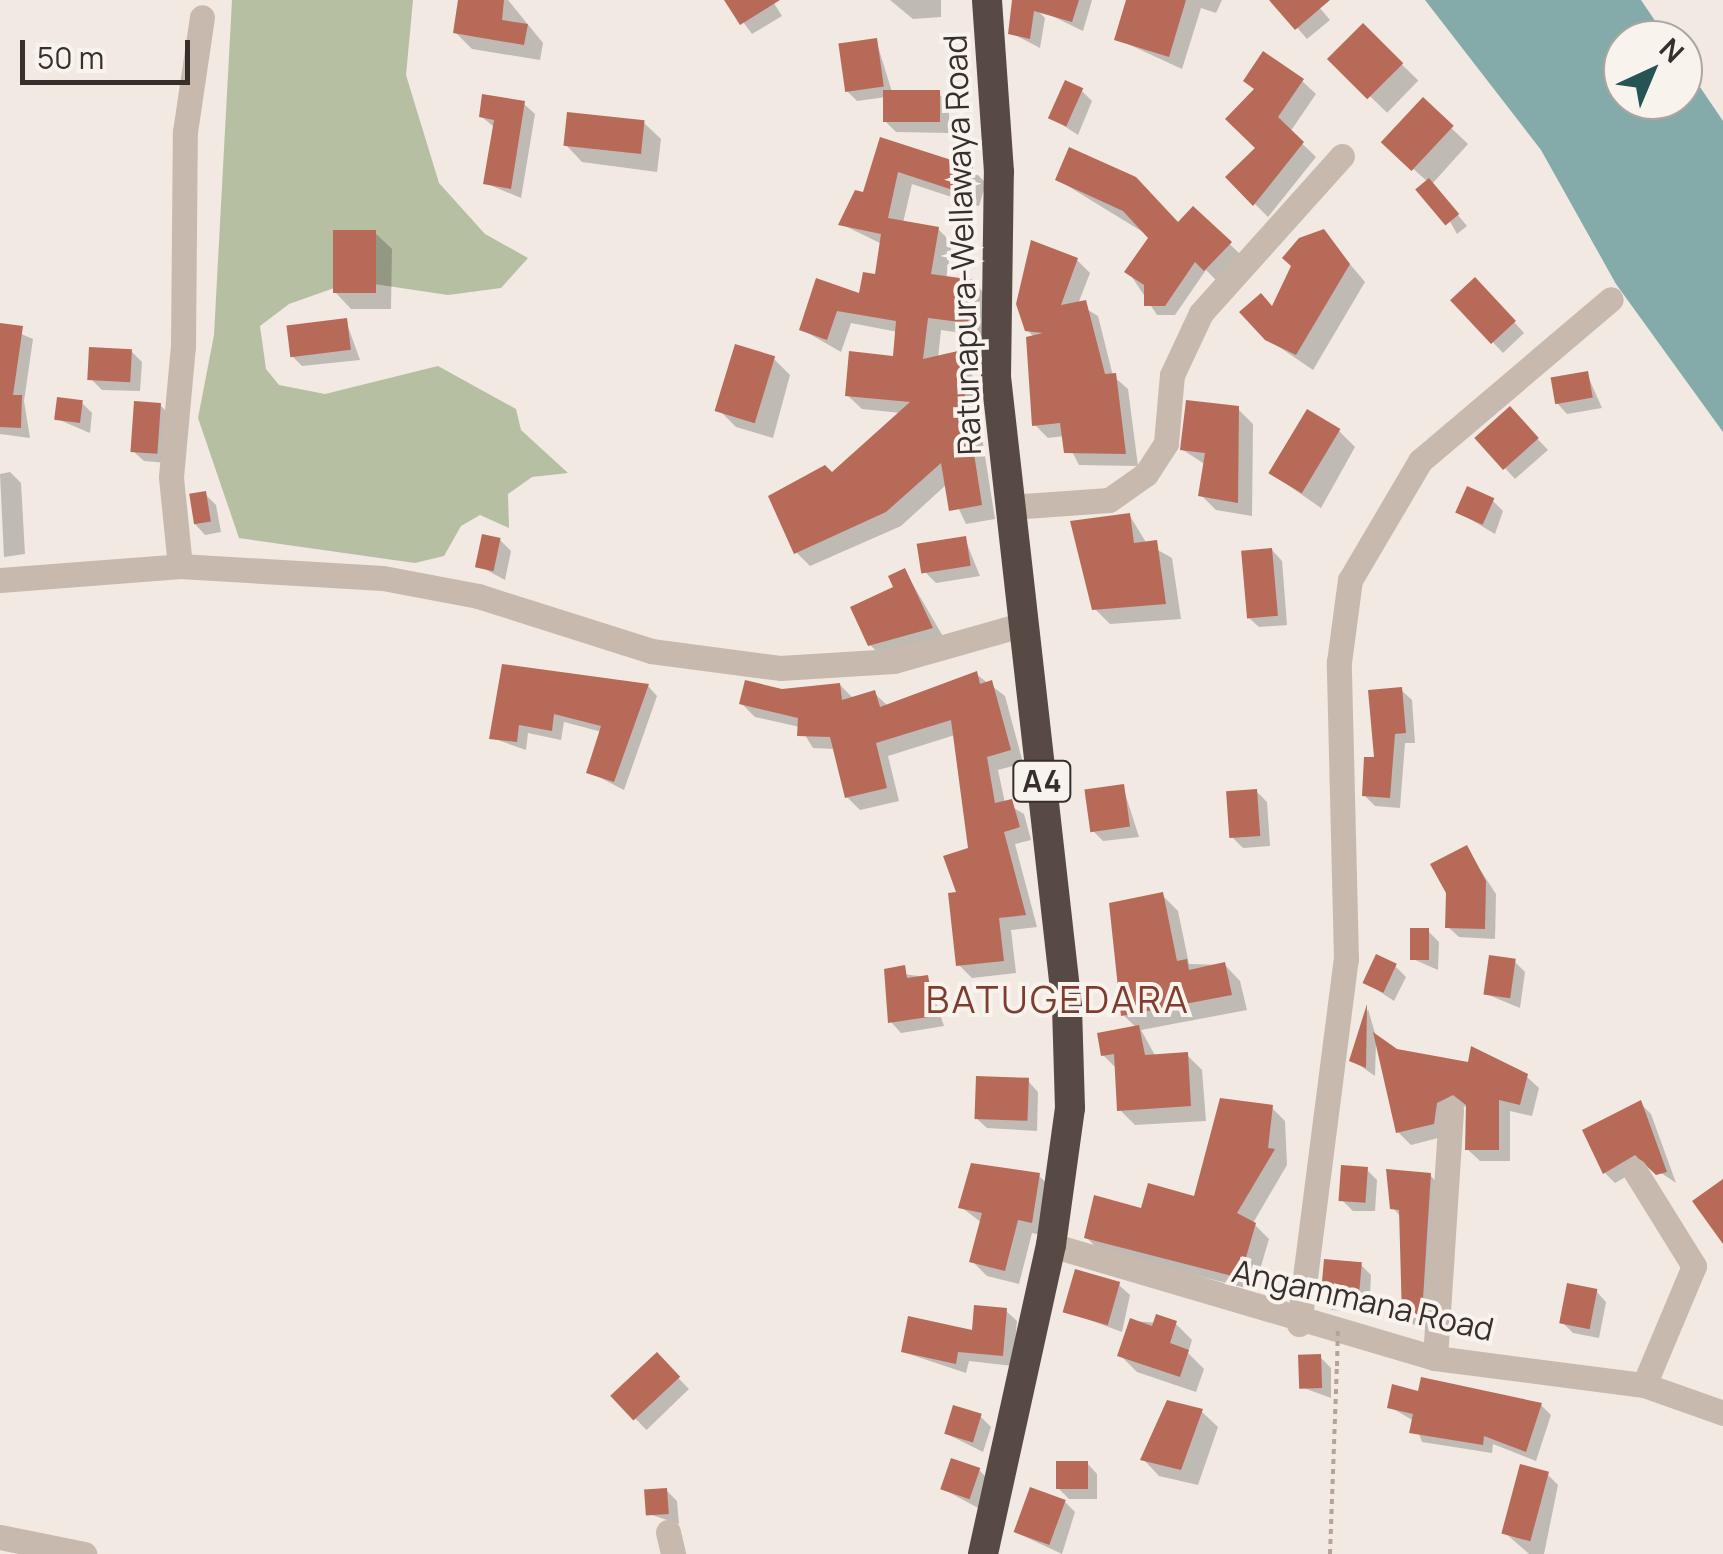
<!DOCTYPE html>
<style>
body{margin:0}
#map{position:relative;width:1723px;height:1554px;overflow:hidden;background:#f1e9e2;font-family:Manrope,sans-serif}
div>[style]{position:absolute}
.green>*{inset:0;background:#b7bfa3}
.water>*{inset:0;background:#84abaa}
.shadow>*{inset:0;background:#0003;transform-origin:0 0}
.building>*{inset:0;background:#b86a58;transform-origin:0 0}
.path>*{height:4px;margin-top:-2px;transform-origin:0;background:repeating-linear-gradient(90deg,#b4a399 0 5px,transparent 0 10px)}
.minor>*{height:25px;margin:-12.5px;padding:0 12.5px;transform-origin:12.5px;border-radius:12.5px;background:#c8b9ae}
.highway>*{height:30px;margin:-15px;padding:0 15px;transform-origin:15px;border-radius:15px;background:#574944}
.path-bridge>*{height:4px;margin-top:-2px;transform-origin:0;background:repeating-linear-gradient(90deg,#b4a399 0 5px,transparent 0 10px)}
span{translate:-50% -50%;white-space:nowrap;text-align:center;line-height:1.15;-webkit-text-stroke:8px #f9f3ee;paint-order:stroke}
.shield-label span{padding:2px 8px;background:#f9f3ee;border:2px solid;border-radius:8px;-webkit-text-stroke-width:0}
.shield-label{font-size:30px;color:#382f2c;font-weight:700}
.street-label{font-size:32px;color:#382f2c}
.quarter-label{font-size:38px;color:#7e3d2e;letter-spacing:2.5px}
.north{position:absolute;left:1603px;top:20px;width:100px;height:100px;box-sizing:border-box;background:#f9f3ee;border:2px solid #aca5a0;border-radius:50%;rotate:44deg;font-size:28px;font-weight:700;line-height:40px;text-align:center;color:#382f2c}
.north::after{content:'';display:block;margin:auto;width:35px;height:45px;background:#265455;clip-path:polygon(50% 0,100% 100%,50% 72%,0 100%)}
.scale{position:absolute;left:20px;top:40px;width:170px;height:45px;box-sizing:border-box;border:5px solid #382f2c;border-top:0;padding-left:12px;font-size:30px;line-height:35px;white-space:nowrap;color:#382f2c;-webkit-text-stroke:8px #f9f3ee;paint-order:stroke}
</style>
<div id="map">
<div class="green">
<i style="clip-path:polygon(232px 0,413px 0,406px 75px,439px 183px,485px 234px,528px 258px,501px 288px,448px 295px,354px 281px,289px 304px,260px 326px,266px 369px,279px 385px,325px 394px,438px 366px,516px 409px,521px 430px,568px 473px,532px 477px,508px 494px,509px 528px,480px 515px,461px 526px,444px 556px,415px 563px,239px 538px,198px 418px,214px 335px)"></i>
</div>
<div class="water">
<i style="clip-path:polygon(1425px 0,1641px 0,1668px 40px,1623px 40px,1623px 100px,1683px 100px,1683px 62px,1723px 121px,1723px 432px,1616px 284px,1541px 150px)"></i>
</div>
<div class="shadow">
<i style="clip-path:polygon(461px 0,508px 0,543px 43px,540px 60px,472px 49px,456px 33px)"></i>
<i style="clip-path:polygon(727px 0,772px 0,782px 16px,752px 34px)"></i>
<i style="clip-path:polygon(890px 0,941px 0,941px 17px,913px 19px)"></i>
<i style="clip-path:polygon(1053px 0,1092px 0,1083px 31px,1048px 14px)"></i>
<i style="clip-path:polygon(1129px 0,1222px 0,1216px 13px,1201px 8px,1182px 69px,1117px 39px)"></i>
<i style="clip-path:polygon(1273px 0,1313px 0,1330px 20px,1307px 39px)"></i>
<i style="clip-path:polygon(1034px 7px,1045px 18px,1040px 48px,1011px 33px)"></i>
<i style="left:1363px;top:27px;width:77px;height:45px;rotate:44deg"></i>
<i style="clip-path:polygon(876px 40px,892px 92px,938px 93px,949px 104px,949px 133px,896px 132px,885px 121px,886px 97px,857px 101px,846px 90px)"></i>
<i style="clip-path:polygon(1302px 81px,1316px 94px,1290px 132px,1316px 157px,1268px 217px,1228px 177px,1259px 148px,1229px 118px)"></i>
<i style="clip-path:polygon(1081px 90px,1092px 101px,1078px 135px,1052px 118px)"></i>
<i style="clip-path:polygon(1423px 101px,1468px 144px,1432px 184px,1467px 226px,1457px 234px,1428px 182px,1401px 158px)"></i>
<i style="clip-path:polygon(524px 104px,535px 114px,521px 198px,485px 183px,495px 128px,482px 117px)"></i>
<i style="clip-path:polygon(644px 123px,661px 139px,657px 172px,582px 162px,566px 145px)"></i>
<i style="clip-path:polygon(882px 140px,972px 169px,986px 183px,979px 206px,912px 184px,903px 223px,938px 229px,952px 243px,946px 279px,973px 282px,987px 296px,982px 336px,941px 330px,938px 358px,957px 354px,971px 368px,995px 519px,966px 524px,947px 484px,901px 526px,810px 566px,796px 552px,832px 475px,901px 413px,862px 409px,847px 395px,895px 358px,898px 332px,851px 323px,841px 352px,801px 329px,861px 296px,877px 277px,882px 244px,841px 224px,865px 195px)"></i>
<i style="clip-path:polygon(1058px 180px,1178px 225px,1193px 209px,1240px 254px,1216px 280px,1206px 270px,1175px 315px,1157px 315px,1128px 271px,1151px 237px)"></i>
<i style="clip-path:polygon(1323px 232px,1365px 282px,1313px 370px,1266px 338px,1273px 309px)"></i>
<i style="clip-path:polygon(375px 233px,392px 249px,391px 309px,351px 309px,335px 292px)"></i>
<i style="clip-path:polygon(1077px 260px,1090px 273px,1078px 304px,1098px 316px,1113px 376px,1128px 389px,1138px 466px,1079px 465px,1064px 436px,1048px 438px,1035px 425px,1035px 338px,1027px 330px)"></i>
<i style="clip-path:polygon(1486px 291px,1524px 333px,1503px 353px,1453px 300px)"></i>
<i style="clip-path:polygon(346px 321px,360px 360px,302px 366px,291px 355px)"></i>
<i style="clip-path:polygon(0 325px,33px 339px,24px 401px,30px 438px,0 434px)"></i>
<i style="clip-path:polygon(131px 351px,142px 362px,140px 391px,102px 390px,91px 379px)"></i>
<i style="clip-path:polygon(774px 359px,790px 375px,773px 438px,736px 427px,719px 410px)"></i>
<i style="clip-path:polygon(1587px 374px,1602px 408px,1567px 414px,1557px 403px)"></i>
<i style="clip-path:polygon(82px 403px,92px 413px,90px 433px,57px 419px)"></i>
<i style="clip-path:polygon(160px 405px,171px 416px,167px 463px,144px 461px,133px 451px)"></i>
<i style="clip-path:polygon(1238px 409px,1253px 424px,1252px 516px,1216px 510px,1201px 495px,1206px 465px,1183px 450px)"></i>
<i style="clip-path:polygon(1510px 410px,1548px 450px,1515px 479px,1505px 468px)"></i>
<i style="clip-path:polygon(1339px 431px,1355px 447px,1321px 508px,1272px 474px)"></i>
<i style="clip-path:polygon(10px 472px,21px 483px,25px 554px,4px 557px,0 474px)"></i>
<i style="clip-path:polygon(205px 494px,216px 505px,221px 532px,205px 535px,195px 524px)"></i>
<i style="clip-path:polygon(1492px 500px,1503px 511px,1495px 534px,1458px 512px)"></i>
<i style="clip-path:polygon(1130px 516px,1147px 544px,1172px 558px,1181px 619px,1110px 624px,1094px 608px)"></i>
<i style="clip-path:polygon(965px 539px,980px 576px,936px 583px,925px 572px)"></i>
<i style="clip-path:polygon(500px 540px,511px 551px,505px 580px,479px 566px)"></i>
<i style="clip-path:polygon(1272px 550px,1282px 561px,1287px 625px,1259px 627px,1248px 617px)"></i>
<i style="clip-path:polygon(905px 571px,948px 645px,887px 661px,870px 645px)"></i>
<i style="clip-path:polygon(504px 667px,648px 686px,657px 696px,624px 790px,589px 772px,602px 732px,564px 722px,561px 740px,528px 733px,526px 750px,492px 738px)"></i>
<i style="clip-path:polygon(976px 674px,1005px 696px,1023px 763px,998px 770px,1005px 803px,1024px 814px,1031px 840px,1015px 844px,1037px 927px,1011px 930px,1016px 973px,972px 978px,959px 965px,970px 850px,955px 735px,888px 756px,899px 801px,860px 810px,847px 797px,835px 749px,813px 748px,800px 727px,755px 717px,742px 704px,840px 685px,854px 699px,874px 693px,888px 706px)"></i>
<i style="clip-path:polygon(1401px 690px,1412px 700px,1415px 743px,1405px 743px,1400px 808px,1375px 806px,1364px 795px)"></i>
<i style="clip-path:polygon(1123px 787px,1139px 837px,1103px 841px,1092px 830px)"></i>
<i style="clip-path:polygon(1256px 791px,1267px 802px,1270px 846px,1243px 848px,1232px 837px)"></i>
<i style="clip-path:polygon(1466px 848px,1496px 894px,1495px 939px,1459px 937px,1448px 927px)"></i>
<i style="clip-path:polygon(1162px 895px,1178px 911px,1189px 964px,1225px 965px,1240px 981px,1247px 1010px,1141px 1030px,1156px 1057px,1187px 1055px,1202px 1070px,1206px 1121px,1135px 1125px,1120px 1110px,1117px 1069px,1103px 1055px,1137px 1028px,1123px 1015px)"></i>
<i style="clip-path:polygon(1428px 931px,1439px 942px,1438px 970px,1413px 959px)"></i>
<i style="clip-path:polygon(1515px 962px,1525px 972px,1520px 1008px,1486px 994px)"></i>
<i style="clip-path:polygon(1395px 966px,1406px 977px,1394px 1001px,1365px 982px)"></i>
<i style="clip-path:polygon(887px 972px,927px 977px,944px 1026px,901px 1033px,891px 1022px)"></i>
<i style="clip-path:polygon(1368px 1009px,1376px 1037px,1396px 1052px,1526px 1076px,1539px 1088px,1532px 1116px,1510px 1111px,1510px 1161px,1480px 1161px,1467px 1149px,1468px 1105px,1449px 1115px,1446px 1136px,1411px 1145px,1398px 1132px,1376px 1043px,1375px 1076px,1352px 1060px)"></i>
<i style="clip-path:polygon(1028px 1081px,1038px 1092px,1037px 1131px,987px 1128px,976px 1118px)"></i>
<i style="clip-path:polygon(1640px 1103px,1651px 1114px,1676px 1183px,1648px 1164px,1615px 1183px,1605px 1173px)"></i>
<i style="clip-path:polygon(1271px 1107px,1285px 1121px,1287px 1165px,1253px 1223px,1269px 1239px,1254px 1290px,1100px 1251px,1086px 1237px,1195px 1200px)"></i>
<i style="clip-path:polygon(1367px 1170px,1377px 1180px,1375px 1211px,1353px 1211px,1342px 1200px)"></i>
<i style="clip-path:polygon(1430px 1175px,1440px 1186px,1431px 1325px,1415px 1326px,1404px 1316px,1401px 1217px,1393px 1208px)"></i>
<i style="clip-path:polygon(1039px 1176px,1054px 1190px,1046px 1236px,1032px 1233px,1019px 1284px,987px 1276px,972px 1261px,982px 1223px,961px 1207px)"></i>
<i style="clip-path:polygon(1360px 1264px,1371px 1275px,1369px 1313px,1332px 1310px,1321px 1300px)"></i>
<i style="clip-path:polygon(1119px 1285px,1130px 1295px,1122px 1332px,1068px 1312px)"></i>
<i style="clip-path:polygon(1596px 1291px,1606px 1302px,1599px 1338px,1573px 1333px,1562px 1322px)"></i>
<i style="clip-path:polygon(1006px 1311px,1017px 1321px,1013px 1366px,969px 1361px,966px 1373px,903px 1352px,974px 1333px)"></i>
<i style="clip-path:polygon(1132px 1321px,1176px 1324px,1192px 1340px,1188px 1353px,1204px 1369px,1196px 1392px,1137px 1372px,1120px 1355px)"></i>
<i style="left:657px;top:1356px;width:46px;height:59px;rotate:46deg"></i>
<i style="clip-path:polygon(1320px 1357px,1331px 1368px,1331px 1398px,1301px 1387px)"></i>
<i style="clip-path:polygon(1423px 1380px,1541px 1405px,1551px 1415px,1536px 1461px,1493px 1444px,1492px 1453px,1422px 1442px,1414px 1421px,1390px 1407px,1420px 1394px)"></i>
<i style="clip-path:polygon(1201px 1411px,1218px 1427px,1198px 1485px,1159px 1476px,1143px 1459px)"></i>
<i style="clip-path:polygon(980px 1416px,991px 1427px,983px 1452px,947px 1434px)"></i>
<i style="clip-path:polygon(1087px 1463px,1097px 1474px,1097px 1499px,1069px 1499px,1058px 1488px)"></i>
<i style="clip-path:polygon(979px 1470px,990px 1481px,980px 1509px,943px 1489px)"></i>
<i style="clip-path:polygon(1547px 1474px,1558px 1485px,1544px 1554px,1529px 1554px,1504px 1532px)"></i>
<i style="clip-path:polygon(666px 1490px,677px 1501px,679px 1524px,649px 1514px)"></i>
<i style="clip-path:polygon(1065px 1502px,1075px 1512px,1062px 1554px,1017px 1533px)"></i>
</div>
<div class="building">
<i style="clip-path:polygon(458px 0,504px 0,502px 20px,528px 24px,524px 45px,453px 33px)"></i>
<i style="clip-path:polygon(724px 0,780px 0,740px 25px)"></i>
<i style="clip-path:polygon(1079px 0,1072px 22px,1034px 11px,1030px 39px,1008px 34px,1012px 0)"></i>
<i style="clip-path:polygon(1126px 0,1186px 0,1169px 57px,1114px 40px)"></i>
<i style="clip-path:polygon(1269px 0,1330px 0,1295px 30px)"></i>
<i style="left:1363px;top:23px;width:57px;height:51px;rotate:45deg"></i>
<i style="left:877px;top:38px;width:49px;height:39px;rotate:82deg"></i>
<i style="clip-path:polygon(1263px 51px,1304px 79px,1278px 117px,1304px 142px,1253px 206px,1225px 177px,1255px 148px,1225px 119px,1254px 89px,1243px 81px)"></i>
<i style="left:1065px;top:80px;width:20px;height:42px;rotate:24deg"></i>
<i style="left:883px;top:90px;width:57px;height:32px"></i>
<i style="clip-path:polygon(482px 94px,525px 101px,511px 189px,483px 184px,494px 120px,479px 117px)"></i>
<i style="left:1423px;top:97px;width:42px;height:62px;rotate:43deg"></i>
<i style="left:567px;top:112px;width:78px;height:34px;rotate:6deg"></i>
<i style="clip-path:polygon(880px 137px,973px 167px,965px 194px,898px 172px,888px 218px,939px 227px,931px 274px,974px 280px,968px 323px,928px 318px,923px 359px,958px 351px,982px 505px,949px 511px,941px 463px,886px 512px,794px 554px,768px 496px,825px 465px,832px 472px,910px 402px,845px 396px,849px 351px,893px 356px,896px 321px,837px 311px,827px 340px,799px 330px,816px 278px,859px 293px,863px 272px,875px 274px,881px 234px,838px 225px,855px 190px,863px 192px)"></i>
<i style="clip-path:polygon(1069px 147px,1136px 177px,1178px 222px,1193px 206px,1232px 242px,1204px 271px,1195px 262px,1165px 306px,1144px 306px,1144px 285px,1124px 272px,1148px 238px,1123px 211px,1055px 180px)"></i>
<i style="left:1429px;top:178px;width:47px;height:18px;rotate:50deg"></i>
<i style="clip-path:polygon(1324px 229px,1350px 264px,1296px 355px,1265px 340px,1239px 312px,1261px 293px,1272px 306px,1291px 266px,1282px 258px,1299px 238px)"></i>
<i style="left:333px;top:230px;width:43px;height:63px"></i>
<i style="clip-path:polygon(1031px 240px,1078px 258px,1061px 305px,1086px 300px,1105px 374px,1116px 373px,1126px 454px,1064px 453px,1060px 423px,1032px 426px,1026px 337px,1043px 333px,1025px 331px,1016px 304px)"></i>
<i style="left:1475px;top:277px;width:60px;height:34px;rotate:47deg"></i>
<i style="left:347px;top:318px;width:32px;height:61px;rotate:83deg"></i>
<i style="clip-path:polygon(0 323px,23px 326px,13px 395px,22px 395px,21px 428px,0 427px)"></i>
<i style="left:735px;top:344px;width:42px;height:70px;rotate:17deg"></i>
<i style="left:89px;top:347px;width:43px;height:33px;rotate:3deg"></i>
<i style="left:1588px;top:371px;width:27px;height:38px;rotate:80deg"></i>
<i style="left:57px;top:397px;width:26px;height:23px;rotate:7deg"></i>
<i style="clip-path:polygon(1186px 400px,1239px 406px,1238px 503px,1198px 496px,1205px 453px,1180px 450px)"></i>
<i style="left:134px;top:401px;width:27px;height:51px;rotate:4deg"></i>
<i style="left:1510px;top:406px;width:43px;height:48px;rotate:48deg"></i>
<i style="left:1307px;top:409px;width:39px;height:75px;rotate:31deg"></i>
<i style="left:1467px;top:486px;width:30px;height:29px;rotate:24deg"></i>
<i style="left:206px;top:491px;width:31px;height:17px;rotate:81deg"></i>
<i style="clip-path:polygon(1130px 513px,1134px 543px,1157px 540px,1166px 604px,1092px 610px,1070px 521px)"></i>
<i style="left:482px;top:534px;width:19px;height:34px;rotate:12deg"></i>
<i style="left:966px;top:536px;width:30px;height:50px;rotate:81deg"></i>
<i style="left:1272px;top:548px;width:68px;height:31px;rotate:85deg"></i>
<i style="clip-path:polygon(905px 568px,933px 628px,868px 646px,850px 607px,893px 587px,888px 576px)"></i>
<i style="clip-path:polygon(502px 664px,649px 684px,614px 782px,586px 773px,601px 726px,554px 714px,552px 731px,519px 725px,517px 742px,489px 739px)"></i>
<i style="clip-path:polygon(977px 671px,980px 684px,992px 680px,1011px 750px,987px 757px,995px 803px,1012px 799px,1020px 827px,1004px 832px,1026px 915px,999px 918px,1004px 961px,956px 966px,948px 893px,956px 892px,943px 856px,968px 848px,951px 720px,876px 743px,887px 788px,845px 798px,830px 737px,797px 736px,798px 718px,739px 704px,745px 680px,782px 689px,840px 683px,842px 700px,875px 690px,880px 707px)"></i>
<i style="clip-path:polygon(1402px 687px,1406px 733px,1395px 734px,1390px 798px,1362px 796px,1364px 757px,1374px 757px,1368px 690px)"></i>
<i style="left:1124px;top:784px;width:43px;height:40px;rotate:82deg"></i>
<i style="left:1257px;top:789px;width:47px;height:31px;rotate:86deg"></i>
<i style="clip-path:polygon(1467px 845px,1486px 881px,1485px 929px,1445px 928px,1446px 893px,1430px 864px)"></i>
<i style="clip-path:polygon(1163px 892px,1177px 961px,1187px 959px,1189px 970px,1225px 962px,1232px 995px,1121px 1016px,1109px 903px)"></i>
<i style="left:1410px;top:928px;width:19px;height:32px"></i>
<i style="left:1376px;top:954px;width:23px;height:32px;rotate:25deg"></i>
<i style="left:1489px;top:955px;width:27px;height:40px;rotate:8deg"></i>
<i style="clip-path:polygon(905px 965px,907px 978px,928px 975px,935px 1016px,888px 1023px,884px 969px)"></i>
<i style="clip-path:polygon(1367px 1004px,1366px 1068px,1349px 1061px)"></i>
<i style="clip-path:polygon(1139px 1025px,1145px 1055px,1188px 1052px,1191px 1106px,1117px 1111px,1114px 1054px,1101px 1056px,1097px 1033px)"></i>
<i style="clip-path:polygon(1373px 1032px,1397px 1049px,1468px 1062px,1471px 1046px,1528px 1074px,1520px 1105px,1499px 1100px,1499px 1150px,1465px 1150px,1466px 1105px,1453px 1095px,1437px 1103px,1434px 1124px,1396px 1133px)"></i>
<i style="left:976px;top:1076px;width:53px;height:43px;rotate:2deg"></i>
<i style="clip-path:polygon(1220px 1098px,1273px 1105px,1268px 1148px,1275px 1149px,1237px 1213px,1256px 1223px,1240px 1278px,1084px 1238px,1094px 1195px,1141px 1208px,1148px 1183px,1194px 1196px)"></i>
<i style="clip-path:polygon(1641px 1100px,1667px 1172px,1656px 1175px,1635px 1155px,1603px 1174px,1582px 1130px)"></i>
<i style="clip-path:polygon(971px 1163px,1040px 1173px,1032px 1223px,1018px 1220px,1005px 1271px,969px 1262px,982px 1213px,958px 1208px)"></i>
<i style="left:1341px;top:1165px;width:27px;height:36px;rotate:4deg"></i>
<i style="clip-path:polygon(1386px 1169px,1431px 1173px,1422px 1315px,1402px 1317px,1399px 1210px,1390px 1209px)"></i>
<i style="clip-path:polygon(1723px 1179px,1723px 1244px,1692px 1201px)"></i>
<i style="left:1324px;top:1259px;width:38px;height:42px;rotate:5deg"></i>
<i style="left:1075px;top:1269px;width:47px;height:45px;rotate:16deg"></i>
<i style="left:1567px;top:1283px;width:31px;height:41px;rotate:11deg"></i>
<i style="clip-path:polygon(974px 1305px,1007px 1308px,1003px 1356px,958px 1352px,956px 1364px,901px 1352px,908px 1316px,972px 1330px)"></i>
<i style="clip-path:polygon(1156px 1314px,1177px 1321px,1170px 1343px,1189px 1350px,1180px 1377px,1117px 1356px,1130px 1318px,1152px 1326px)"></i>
<i style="left:657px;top:1352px;width:34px;height:64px;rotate:47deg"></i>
<i style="left:1321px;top:1354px;width:34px;height:23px;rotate:88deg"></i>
<i style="clip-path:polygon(1421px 1377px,1542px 1403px,1526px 1452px,1484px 1436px,1483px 1445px,1409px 1433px,1413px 1414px,1387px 1408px,1392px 1384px,1418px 1391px)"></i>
<i style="clip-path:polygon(1167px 1400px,1203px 1409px,1181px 1470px,1140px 1460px)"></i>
<i style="left:953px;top:1405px;width:30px;height:30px;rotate:17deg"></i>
<i style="left:951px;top:1458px;width:31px;height:33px;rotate:19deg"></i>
<i style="left:1056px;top:1461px;width:32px;height:28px"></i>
<i style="left:1520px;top:1464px;width:30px;height:72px;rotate:15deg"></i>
<i style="left:1030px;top:1487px;width:38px;height:48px;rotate:20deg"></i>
<i style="left:667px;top:1488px;width:26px;height:23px;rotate:86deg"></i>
</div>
<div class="path">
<i style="left:1330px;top:1554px;width:188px;rotate:-87.9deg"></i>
</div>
<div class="minor">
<i style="left:1010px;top:507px;width:99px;rotate:-4deg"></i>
<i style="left:1109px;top:500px;width:45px;rotate:-35.1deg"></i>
<i style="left:1146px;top:474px;width:37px;rotate:-57deg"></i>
<i style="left:1166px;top:443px;width:68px;rotate:-85deg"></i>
<i style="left:1172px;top:375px;width:68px;rotate:-64.9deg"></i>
<i style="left:1201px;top:313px;width:211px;rotate:-48.1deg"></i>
<i style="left:180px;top:566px;width:89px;rotate:-95.8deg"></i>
<i style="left:171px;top:477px;width:132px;rotate:-84.8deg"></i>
<i style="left:183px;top:346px;width:214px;rotate:-89.5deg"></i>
<i style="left:185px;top:132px;width:116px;rotate:-81.6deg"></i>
<i style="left:0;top:580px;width:181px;rotate:-4.4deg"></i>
<i style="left:180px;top:566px;width:203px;rotate:3.4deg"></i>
<i style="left:383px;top:578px;width:97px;rotate:10.7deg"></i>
<i style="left:478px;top:596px;width:182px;rotate:17.6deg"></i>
<i style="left:651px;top:651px;width:130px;rotate:7.5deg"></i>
<i style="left:780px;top:668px;width:114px;rotate:-3.5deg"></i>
<i style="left:894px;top:661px;width:136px;rotate:-15.8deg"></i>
<i style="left:1635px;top:1171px;width:112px;rotate:58.2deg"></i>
<i style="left:1694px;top:1266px;width:129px;rotate:112.8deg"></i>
<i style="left:1051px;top:1245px;width:400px;rotate:16.4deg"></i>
<i style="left:1435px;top:1358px;width:211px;rotate:7.4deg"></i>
<i style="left:1644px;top:1385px;width:84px;rotate:19.5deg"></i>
<i style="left:1299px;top:1324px;width:368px;rotate:-82.7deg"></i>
<i style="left:1346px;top:959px;width:297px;rotate:-91.4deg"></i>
<i style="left:1339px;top:662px;width:83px;rotate:-82.4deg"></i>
<i style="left:1350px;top:580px;width:138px;rotate:-59.5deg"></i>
<i style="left:1420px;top:461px;width:250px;rotate:-40.3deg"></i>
<i style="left:1435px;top:1358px;width:248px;rotate:-86.3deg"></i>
<i style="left:668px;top:1532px;width:23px;rotate:77deg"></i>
<i style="left:0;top:1537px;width:86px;rotate:11.4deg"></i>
</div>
<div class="highway">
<i style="left:983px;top:1554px;width:316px;rotate:-77.6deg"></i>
<i style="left:1051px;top:1245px;width:138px;rotate:-82.1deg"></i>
<i style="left:1070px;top:1108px;width:101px;rotate:-91.7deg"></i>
<i style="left:1067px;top:1007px;width:634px;rotate:-96.43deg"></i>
<i style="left:996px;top:377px;width:205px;rotate:-89.2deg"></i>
<i style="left:999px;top:172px;width:172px;rotate:-94deg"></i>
</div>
<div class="path-bridge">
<i style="left:1337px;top:1366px;width:40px;rotate:-88.6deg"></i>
</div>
<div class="shield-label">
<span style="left:1042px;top:781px">A4</span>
</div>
<div class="street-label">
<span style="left:962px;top:245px;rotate:-92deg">Ratunapura-Wellawaya Road</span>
<span style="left:1363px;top:1300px;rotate:13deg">Angammana Road</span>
</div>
<div class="quarter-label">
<span style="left:1058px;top:999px">BATUGEDARA</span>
</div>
<div class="north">N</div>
<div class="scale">50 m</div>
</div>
